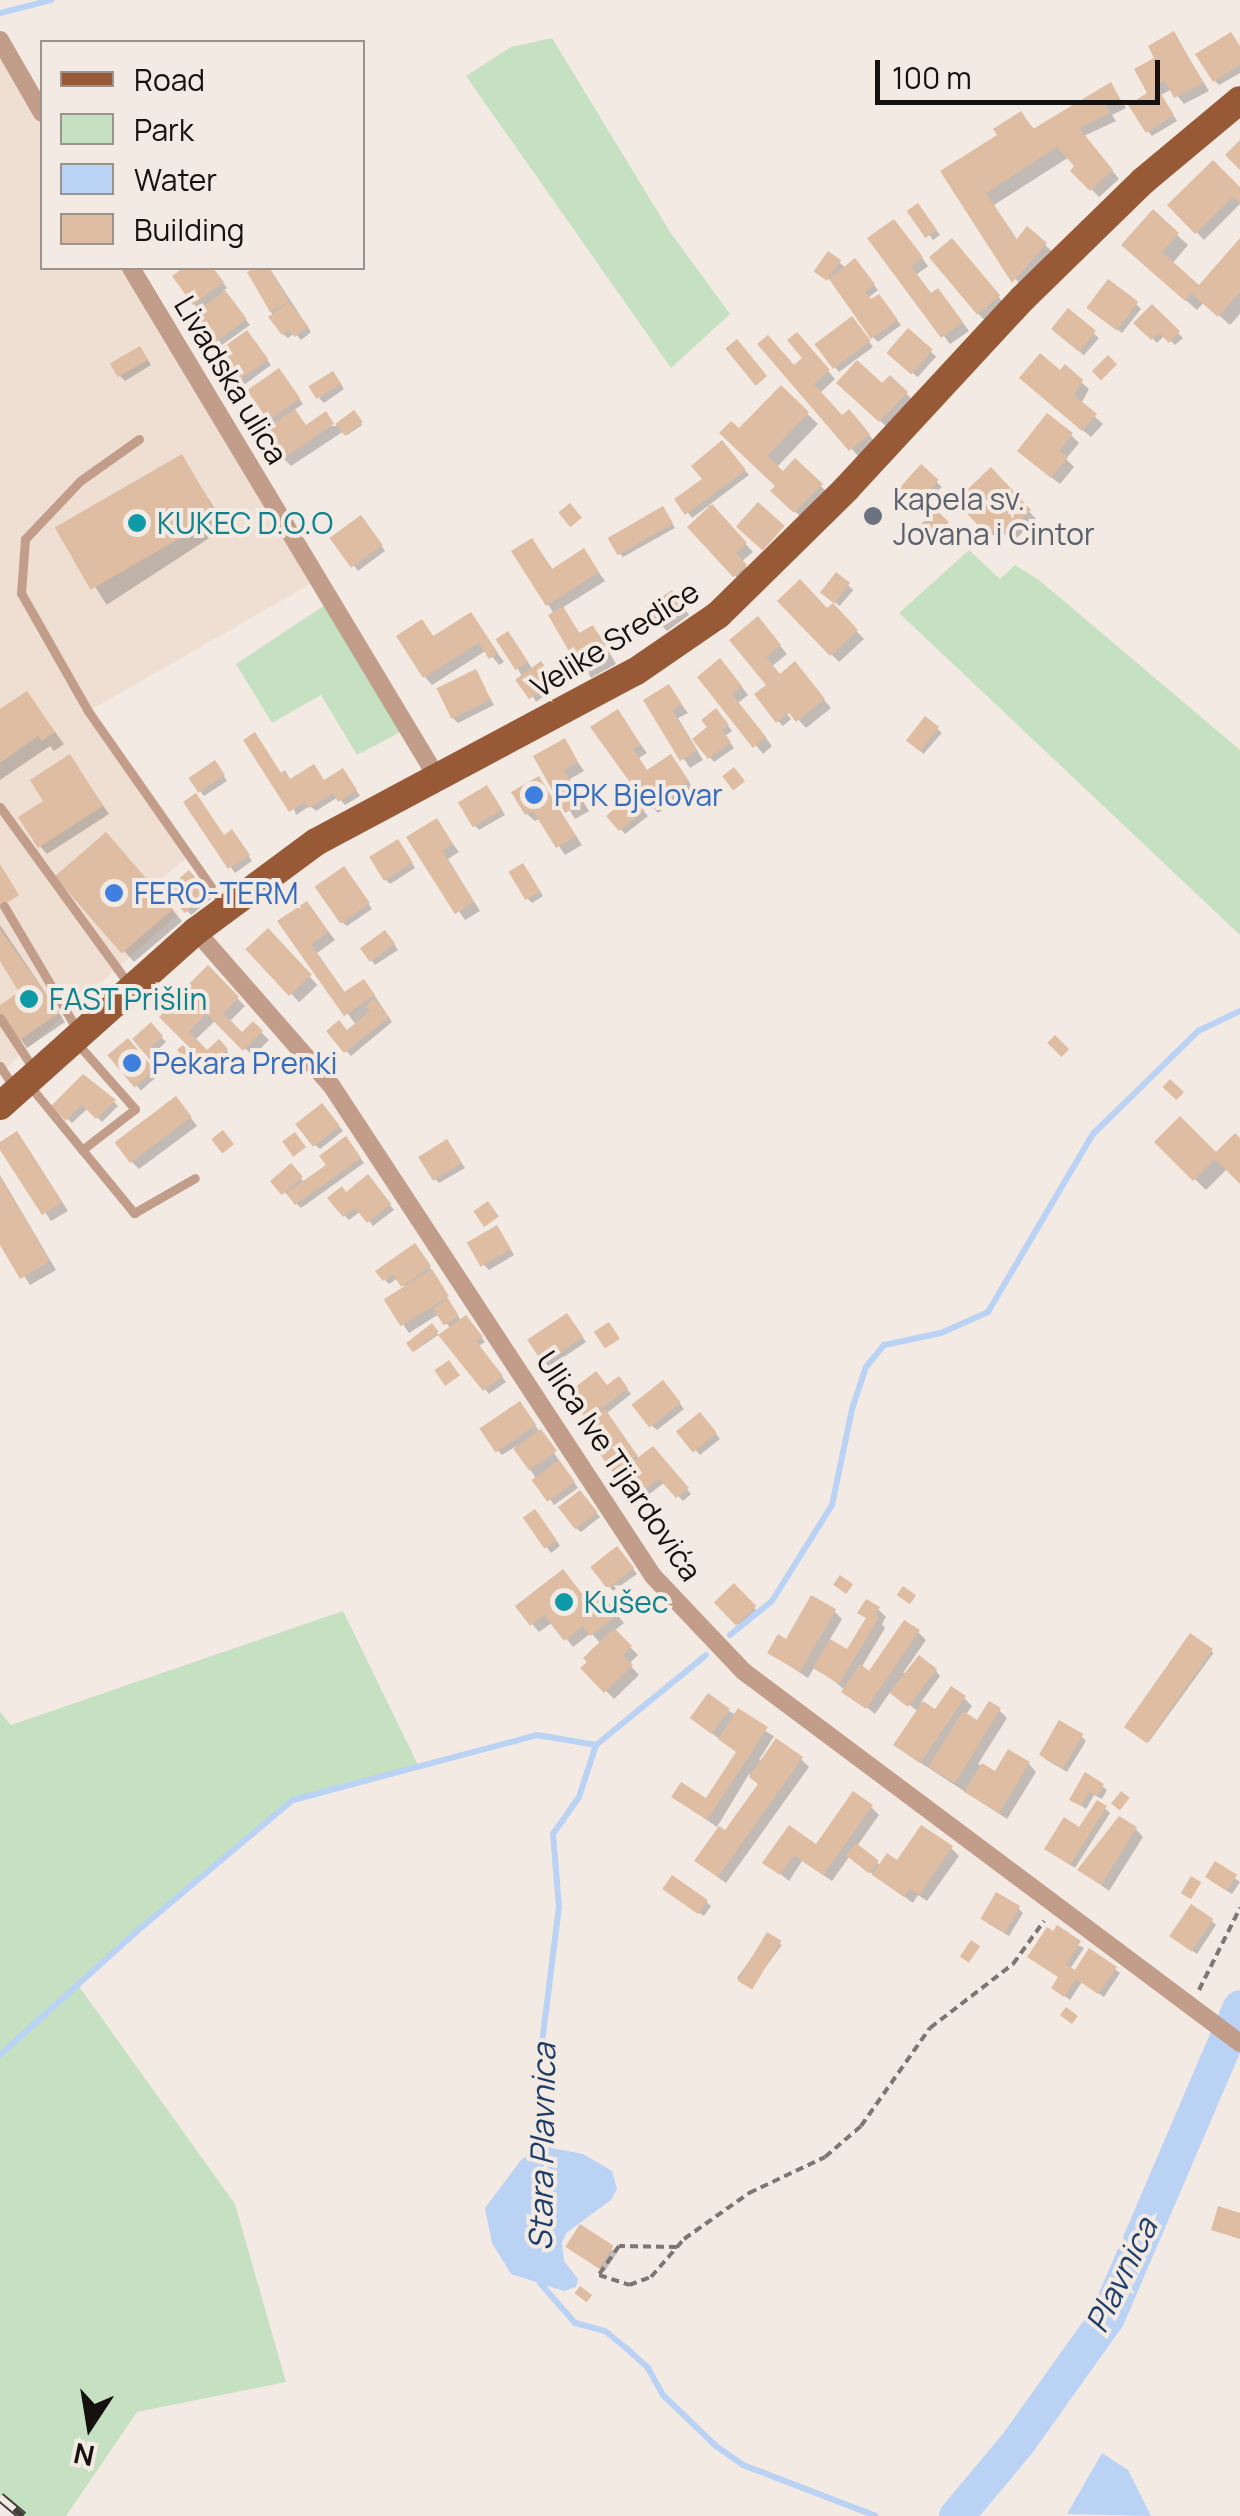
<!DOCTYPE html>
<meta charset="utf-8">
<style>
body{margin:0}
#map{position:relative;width:1240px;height:2516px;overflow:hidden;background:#f3eae3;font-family:Manrope,sans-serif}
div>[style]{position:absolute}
.built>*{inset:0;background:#efdfd3}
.green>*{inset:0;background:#c5e1c1}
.water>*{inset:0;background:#bad2f4}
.shadow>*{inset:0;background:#0003;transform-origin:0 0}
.stream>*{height:6px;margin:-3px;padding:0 3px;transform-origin:3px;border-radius:3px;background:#bad2f4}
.river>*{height:35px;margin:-17.5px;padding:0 17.5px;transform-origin:17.5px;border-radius:17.5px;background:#bad2f4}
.building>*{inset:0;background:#dfbda2;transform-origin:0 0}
.round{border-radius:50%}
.path>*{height:4px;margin-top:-2px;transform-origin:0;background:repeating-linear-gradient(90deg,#7d7773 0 8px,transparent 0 13px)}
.lane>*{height:9px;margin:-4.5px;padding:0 4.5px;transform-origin:4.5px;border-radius:4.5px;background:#c19d8a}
.street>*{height:18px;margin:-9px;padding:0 9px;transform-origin:9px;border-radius:9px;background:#c19d8a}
.primary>*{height:28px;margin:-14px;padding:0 14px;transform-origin:14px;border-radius:14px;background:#985937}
.rail>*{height:10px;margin-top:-5px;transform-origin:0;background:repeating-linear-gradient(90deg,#f3eae3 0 19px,#423e3b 0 38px);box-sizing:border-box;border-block:2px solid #423e3b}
.dots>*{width:28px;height:28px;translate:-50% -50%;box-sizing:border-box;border:5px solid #f3eae3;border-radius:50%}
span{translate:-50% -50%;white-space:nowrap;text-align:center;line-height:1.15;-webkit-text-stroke:8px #f3eae3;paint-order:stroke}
.street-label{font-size:30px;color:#14110f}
.worship-label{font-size:30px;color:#5b616d}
.left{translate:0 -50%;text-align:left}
.culture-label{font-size:30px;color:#0d838f}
.shop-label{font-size:30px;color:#366cbe}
.water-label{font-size:32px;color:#1e3e69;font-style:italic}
.legend{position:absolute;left:40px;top:40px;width:325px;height:230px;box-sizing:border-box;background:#f3eae3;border:2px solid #9a938e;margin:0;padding:12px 18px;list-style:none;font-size:30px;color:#14110f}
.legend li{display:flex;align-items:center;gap:20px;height:50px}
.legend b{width:50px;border:2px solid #9a938e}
.north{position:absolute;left:40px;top:2376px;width:100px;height:100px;-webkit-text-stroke:8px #f3eae3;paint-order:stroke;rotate:192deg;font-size:28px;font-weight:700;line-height:40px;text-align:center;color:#14110f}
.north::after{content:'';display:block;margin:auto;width:35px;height:45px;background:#14110f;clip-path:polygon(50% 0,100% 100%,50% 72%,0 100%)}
.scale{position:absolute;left:875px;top:60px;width:285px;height:45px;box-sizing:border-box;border:5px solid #14110f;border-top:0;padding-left:12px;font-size:30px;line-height:35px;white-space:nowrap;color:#14110f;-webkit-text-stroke:8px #f3eae3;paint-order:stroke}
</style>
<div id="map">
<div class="built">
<i style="clip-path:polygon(0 49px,42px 120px,42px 268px,131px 268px,319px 579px,89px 711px,189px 856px,155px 884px,179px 913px,0 1073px)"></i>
</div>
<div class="green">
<i style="clip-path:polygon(552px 38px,670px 232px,730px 314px,671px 368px,466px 76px,511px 47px)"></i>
<i style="clip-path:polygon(969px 550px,1000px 579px,1015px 565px,1039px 580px,1240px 750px,1240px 935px,899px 613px)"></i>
<i style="clip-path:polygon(331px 601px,408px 728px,357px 755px,321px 695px,272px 723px,236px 664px)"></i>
<i style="clip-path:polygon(343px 1611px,419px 1767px,293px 1801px,78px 1985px,235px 2204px,286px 2382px,137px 2412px,66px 2516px,23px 2516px,0 2497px,0 1712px,11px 1725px)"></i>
</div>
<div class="water">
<i style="clip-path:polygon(542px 2146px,583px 2154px,612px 2171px,617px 2189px,611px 2200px,566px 2233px,562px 2243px,564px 2261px,578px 2279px,576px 2287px,564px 2291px,511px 2274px,492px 2243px,485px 2208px,521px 2160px)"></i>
<i style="clip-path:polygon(1102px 2453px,1128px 2470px,1151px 2516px,1067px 2514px)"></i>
</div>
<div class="shadow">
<i style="clip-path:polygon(1174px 34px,1209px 91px,1184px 104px,1172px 89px,1161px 95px,1177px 121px,1152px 136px,1148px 131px,1158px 59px)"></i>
<i style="clip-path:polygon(1240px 47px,1240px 73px,1219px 85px,1215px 81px)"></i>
<i style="clip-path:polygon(1111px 85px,1126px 108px,1112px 115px,1116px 121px,1084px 136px,1119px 179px,1099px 197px,1074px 171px,1077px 166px,1069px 157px,994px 205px,1018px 241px,1045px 245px,1056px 255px,1024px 291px,944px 172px,1000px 135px,1021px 114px,1035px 130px)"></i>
<i style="clip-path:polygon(1240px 191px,1240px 204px,1204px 240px,1170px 205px)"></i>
<i style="clip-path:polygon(911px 211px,922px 211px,940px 235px,933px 240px)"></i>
<i style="clip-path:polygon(1153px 213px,1188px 245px,1172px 264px,1199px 288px,1240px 242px,1240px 314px,1230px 325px,1204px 302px,1197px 310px,1135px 256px)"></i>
<i style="clip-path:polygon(902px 230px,928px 266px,916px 275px,932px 295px,945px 299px,969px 331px,950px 344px,871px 239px)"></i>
<i style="clip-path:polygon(960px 249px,1005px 305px,985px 321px,978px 313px)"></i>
<i style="clip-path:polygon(829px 254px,846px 268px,859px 266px,878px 290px,868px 298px,883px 302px,901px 325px,878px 342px,873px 337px,833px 281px,821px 276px)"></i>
<i style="clip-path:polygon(187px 268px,212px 268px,227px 288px,223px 291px,250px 325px,222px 345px,175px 276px)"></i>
<i style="clip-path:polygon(260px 268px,270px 269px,311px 332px,301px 340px,295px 333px,288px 338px,283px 334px,250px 273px)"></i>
<i style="clip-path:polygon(1136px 304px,1141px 309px,1122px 333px,1094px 311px)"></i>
<i style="clip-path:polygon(1152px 307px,1183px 338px,1175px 345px,1165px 335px,1157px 343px,1137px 323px)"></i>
<i style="left:1068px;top:311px;width:41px;height:23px;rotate:41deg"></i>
<i style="clip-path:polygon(856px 324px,873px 347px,839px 372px,835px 367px)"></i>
<i style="left:908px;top:331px;width:38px;height:28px;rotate:42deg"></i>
<i style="clip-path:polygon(251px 338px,271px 365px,244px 385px,239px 380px)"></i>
<i style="clip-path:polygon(804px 343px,835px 379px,820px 393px,842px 418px,856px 420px,876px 443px,859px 457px,760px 345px,795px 368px,806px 358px)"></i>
<i style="clip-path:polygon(144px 354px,151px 365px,125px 381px,120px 376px)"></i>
<i style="clip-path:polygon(1065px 368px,1089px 389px,1081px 404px,1103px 424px,1091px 437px,1030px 385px)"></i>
<i style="clip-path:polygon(283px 376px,303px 404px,293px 411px,307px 427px,335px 426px,354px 413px,362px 425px,347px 435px,344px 431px,291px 466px,283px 458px,276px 425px,271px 419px)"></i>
<i style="clip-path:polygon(890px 378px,914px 401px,888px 428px,840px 383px,882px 386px)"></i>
<i style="clip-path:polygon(338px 379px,344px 389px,324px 403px,319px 398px)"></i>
<i style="clip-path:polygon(781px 389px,818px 424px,776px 468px,783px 474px,795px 461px,831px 496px,806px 522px,774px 491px,778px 486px,739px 432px)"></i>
<i style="clip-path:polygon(1071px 435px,1079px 443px,1066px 459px,1074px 467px,1060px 484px,1028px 459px)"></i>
<i style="clip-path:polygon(726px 448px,749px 475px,709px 505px,753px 552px,741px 562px,753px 574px,742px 583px,690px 527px,711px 509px,708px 506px,692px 518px,677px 499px,706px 479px)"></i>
<i style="left:182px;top:458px;width:82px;height:143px;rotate:57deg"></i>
<i style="left:921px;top:468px;width:28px;height:26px;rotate:42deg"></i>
<i style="clip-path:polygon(991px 471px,1036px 519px,1017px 538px,1010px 530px,997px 542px,958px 501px)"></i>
<i style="left:874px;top:508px;width:12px;height:8px;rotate:48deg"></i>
<i style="clip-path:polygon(663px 509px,675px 528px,623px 557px,618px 552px)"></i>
<i style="left:935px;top:513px;width:23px;height:22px;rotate:41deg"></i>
<i style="clip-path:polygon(366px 523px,385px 551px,358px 571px,333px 538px)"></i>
<i style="clip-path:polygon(532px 541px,554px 571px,584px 552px,605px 581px,562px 608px,581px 635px,592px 628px,600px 636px,616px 664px,591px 678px,548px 604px)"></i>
<i style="left:836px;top:575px;width:23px;height:21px;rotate:41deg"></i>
<i style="clip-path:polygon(677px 598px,689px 615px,667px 631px,662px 626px)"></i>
<i style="clip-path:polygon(780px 601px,828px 611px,833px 607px,864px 639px,839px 662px)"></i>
<i style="clip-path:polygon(471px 615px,504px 662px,499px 665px,487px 650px,432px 685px,425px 677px,422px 622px,434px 637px)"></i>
<i style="clip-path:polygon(758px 620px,787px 654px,772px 666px,781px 677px,795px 665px,831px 708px,806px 728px,781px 700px,778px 703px,791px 719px,783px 726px,778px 721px,757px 694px,765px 688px,776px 700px,779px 697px,732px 640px)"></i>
<i style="clip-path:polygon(513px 639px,533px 670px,546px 669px,558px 686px,536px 702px,518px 669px)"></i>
<i style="clip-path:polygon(728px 669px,748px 695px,738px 703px,772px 746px,763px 754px,700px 677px)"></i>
<i style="clip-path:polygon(475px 672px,494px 705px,458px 723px,453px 718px)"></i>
<i style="clip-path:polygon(669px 687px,688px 713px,678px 718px,703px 760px,690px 768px,646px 701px)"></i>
<i style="clip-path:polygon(27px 694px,64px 744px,54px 751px,50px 746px,0 780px,0 712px)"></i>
<i style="clip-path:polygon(618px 713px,647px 753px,639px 758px,648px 772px,671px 757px,694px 789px,658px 813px,650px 805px)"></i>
<i style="clip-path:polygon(720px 716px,732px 731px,725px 736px,734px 748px,714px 762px,695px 740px)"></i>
<i style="left:926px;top:719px;width:21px;height:28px;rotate:41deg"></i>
<i style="clip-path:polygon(564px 742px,584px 771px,570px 779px,589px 811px,575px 819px,537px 757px)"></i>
<i style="clip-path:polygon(70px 757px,109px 814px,47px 854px,40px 846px,47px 801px)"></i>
<i style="clip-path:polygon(219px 768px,227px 781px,204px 796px,200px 791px)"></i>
<i style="clip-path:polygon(282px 775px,291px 782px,325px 782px,347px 776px,360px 796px,345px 805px,338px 797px,316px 811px,310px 806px,296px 815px)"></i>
<i style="clip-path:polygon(539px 779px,582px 845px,565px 855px,540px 818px,535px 821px,527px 814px)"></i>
<i style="clip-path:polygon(626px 791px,648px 816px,625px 834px,610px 816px,623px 806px)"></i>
<i style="clip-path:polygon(492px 793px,505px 815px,479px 830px,475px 826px)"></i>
<i style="clip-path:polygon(186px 803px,225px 837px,236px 837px,252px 861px,235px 873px)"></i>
<i style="clip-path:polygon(436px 821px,459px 852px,448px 859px,480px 911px,465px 920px,410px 838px)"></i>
<i style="clip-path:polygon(117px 846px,182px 921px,134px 962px,58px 877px)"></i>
<i style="clip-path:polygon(402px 847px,415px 868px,390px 884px,385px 879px)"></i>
<i style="clip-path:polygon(528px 871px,543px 896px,532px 903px,527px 898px)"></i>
<i style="clip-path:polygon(348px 874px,372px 909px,347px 926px,342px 922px)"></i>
<i style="clip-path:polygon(193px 878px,211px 899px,191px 915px,168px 890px)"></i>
<i style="clip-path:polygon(307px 904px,335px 940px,317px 953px,346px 994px,371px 990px,392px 1022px,351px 1056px,346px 1051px,347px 1033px,356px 1025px,281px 922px)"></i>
<i style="clip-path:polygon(0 925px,65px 1022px,27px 1048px,0 1011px,23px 993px,0 957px)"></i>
<i style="left:267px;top:931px;width:74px;height:25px;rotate:47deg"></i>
<i style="clip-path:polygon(390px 937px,398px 950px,375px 965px,362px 948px)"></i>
<i style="clip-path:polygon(208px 969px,245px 1006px,229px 1022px,242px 1035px,253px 1024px,269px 1040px,253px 1056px,216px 1020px,195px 1040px,208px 1054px,219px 1043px,234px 1058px,218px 1073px,163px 1016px)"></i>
<i style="clip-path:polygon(151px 1026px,166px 1042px,154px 1053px,161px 1061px,158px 1064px,135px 1039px)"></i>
<i style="left:128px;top:1042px;width:45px;height:22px;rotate:49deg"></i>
<i style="clip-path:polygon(114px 1102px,118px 1106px,102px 1122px,88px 1108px,72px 1123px,54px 1106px)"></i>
<i style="clip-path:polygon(183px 1107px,197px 1126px,139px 1169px,131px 1161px)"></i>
<i style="clip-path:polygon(327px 1111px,343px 1131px,320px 1149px,315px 1145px)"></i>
<i style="clip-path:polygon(1240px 1141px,1240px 1180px,1228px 1168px,1206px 1190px,1157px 1142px,1216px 1156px)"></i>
<i style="clip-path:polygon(24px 1142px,68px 1211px,51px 1221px,0 1145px)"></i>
<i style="clip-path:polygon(350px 1144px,364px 1163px,301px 1208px,273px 1181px,291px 1166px,305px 1183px)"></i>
<i style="clip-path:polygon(451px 1146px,465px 1168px,439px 1183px,435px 1179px)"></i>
<i style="clip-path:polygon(0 1175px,56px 1270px,30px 1285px,0 1240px)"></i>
<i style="clip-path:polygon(372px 1182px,394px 1210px,373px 1226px,361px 1211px,349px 1220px,345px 1216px,347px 1194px)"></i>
<i style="clip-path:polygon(501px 1233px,514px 1255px,489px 1270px,484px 1265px)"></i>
<i style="clip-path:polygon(420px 1251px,461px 1321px,470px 1322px,485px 1342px,479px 1346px,506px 1382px,489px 1394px,442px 1336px,451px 1329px,439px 1314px,409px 1333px,386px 1300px,406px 1288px,398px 1278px,389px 1284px,385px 1280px)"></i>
<i style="clip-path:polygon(572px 1321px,586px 1342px,549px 1367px,545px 1362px)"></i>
<i style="left:432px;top:1326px;width:11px;height:29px;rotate:56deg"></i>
<i style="clip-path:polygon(623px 1384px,631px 1394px,606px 1414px,640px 1460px,658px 1454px,691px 1494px,683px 1501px,665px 1482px,638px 1503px,568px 1396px)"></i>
<i style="clip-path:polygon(668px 1388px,684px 1409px,657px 1430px,652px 1426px)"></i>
<i style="clip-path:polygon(524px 1409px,578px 1488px,554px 1505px,515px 1447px,502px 1455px,498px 1451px)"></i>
<i style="clip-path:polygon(705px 1420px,720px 1439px,700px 1455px,680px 1432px)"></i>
<i style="clip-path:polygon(584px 1498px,600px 1517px,581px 1532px,576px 1528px)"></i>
<i style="clip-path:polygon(540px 1517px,560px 1546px,551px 1553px,526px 1519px)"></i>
<i style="clip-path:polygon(622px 1554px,637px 1574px,613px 1591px,593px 1567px)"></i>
<i style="clip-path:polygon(563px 1572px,587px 1601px,606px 1601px,624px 1623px,614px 1631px,638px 1655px,629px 1664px,639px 1675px,614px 1699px,584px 1668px,601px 1644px,591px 1633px,573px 1647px,553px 1622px,539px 1632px,532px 1624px)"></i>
<i style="left:734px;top:1587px;width:36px;height:23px;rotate:46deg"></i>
<i style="clip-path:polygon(878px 1609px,886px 1617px,882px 1624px,885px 1628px,861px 1668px,870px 1674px,918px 1632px,926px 1640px,903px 1673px,936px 1671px,940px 1676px,921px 1702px,936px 1712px,964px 1698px,972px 1706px,965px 1716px,978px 1724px,999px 1710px,1007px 1718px,978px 1764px,996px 1774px,1029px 1764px,1036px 1772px,1007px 1819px,904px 1752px,919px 1712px,891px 1691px,875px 1714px,815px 1666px,808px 1678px,770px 1653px,834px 1611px,842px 1619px,829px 1641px,848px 1652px)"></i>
<i style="left:1190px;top:1636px;width:29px;height:110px;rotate:36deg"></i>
<i style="clip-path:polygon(729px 1711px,774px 1736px,759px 1760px,801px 1759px,809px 1767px,726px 1883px,705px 1868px,760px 1785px,749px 1774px,717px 1827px,674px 1797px,706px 1802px,738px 1753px,697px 1722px)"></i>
<i style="clip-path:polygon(1081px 1736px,1086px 1741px,1067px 1772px,1045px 1759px)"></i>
<i style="clip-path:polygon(1102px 1786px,1107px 1790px,1102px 1799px,1094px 1795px,1086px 1809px,1072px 1799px)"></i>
<i style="clip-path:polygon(871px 1807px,879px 1815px,857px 1846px,881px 1866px,951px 1848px,959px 1856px,927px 1901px,918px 1895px,913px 1903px,849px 1857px,832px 1881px,802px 1861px,789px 1881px,766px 1862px,817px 1848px)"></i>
<i style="clip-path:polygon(1105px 1808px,1110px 1813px,1075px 1868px,1052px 1853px)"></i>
<i style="clip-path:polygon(1136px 1829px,1143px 1837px,1109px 1891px,1081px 1870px)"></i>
<i style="clip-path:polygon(1216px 1864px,1240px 1882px,1232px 1894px,1212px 1881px)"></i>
<i style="clip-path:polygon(671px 1893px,706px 1902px,711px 1906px,704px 1916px)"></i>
<i style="clip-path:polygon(1018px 1908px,1023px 1913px,1009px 1936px,987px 1923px)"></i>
<i style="clip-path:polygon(1212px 1921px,1216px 1925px,1197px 1954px,1177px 1941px)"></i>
<i style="clip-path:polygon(1047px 1931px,1084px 1948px,1070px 1969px,1075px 1973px,1115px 1969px,1120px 1973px,1104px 1997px,1082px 1982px,1070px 2000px,1059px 1992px,1060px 1978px)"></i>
<i style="left:768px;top:1935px;width:17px;height:53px;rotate:36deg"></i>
<i style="clip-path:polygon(581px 2227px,617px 2253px,604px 2272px,573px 2251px)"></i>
</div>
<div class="stream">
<i style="left:0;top:13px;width:53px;rotate:-14.3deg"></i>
<i style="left:730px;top:1635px;width:54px;rotate:-39deg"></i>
<i style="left:772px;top:1601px;width:113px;rotate:-58deg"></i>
<i style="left:832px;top:1505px;width:98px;rotate:-78.2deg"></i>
<i style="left:852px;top:1409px;width:44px;rotate:-71.6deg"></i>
<i style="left:866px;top:1367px;width:28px;rotate:-51deg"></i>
<i style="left:884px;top:1345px;width:58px;rotate:-11.9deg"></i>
<i style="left:941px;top:1333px;width:51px;rotate:-24.1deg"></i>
<i style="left:988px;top:1312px;width:207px;rotate:-59.5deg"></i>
<i style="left:1093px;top:1134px;width:147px;rotate:-44.4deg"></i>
<i style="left:1198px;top:1031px;width:47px;rotate:-25.5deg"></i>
<i style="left:0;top:2055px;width:183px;rotate:-42.1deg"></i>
<i style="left:136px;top:1932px;width:205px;rotate:-40.1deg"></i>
<i style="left:293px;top:1800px;width:253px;rotate:-14.9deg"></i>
<i style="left:537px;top:1735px;width:60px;rotate:9.6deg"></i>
<i style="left:542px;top:2153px;width:86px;rotate:-92deg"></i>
<i style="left:539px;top:2067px;width:161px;rotate:-82.9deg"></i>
<i style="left:559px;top:1907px;width:73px;rotate:-94.7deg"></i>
<i style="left:553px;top:1834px;width:45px;rotate:-54.9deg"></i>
<i style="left:579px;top:1797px;width:55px;rotate:-71.9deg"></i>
<i style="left:596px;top:1745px;width:142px;rotate:-39.3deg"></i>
<i style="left:539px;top:2275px;width:8px;rotate:83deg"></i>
<i style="left:540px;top:2283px;width:53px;rotate:48.8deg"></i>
<i style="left:575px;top:2323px;width:31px;rotate:15deg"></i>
<i style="left:605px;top:2331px;width:27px;rotate:39deg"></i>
<i style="left:626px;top:2348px;width:30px;rotate:42deg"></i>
<i style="left:648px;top:2368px;width:31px;rotate:61deg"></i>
<i style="left:663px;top:2395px;width:74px;rotate:43.9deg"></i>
<i style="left:716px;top:2446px;width:33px;rotate:35deg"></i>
<i style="left:743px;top:2465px;width:142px;rotate:21deg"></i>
</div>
<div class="river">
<i style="left:956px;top:2516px;width:95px;rotate:-50.1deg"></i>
<i style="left:1017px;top:2443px;width:155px;rotate:-54.5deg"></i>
<i style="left:1107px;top:2317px;width:337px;rotate:-66.8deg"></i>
</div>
<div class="building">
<i style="clip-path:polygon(1174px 31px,1203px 83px,1174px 98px,1165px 81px,1156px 86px,1174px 115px,1146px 133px,1128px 105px,1147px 93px,1134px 69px,1154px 58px,1148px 46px)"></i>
<i style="clip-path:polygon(1231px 32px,1240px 46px,1240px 65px,1213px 82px,1195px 54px)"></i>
<i style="clip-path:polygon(1111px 82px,1120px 99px,1106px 106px,1110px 113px,1079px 128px,1113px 170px,1090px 191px,1070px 171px,1074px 166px,1057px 147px,986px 193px,1016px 240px,1027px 226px,1047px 243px,1012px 283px,940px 171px,997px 135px,993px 129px,1021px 111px,1033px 129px)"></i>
<i style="clip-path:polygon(1240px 140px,1240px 170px,1225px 155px)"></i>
<i style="clip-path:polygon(1213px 160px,1240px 187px,1240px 203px,1233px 197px,1195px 234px,1167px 205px)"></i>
<i style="left:918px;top:203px;width:33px;height:14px;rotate:55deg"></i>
<i style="clip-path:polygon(1153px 209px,1179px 233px,1162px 252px,1199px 285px,1240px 238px,1240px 292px,1218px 317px,1191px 293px,1185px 301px,1121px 245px)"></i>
<i style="clip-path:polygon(894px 219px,923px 257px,911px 266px,931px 293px,938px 288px,963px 322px,941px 338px,867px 238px)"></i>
<i style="left:952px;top:238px;width:75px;height:30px;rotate:50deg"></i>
<i style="left:828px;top:251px;width:16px;height:25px;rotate:35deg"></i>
<i style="clip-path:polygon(855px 258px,875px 284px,865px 292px,871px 299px,879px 294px,898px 320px,871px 339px,829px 279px)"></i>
<i style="clip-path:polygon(183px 268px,213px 268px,224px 282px,193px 305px,172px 276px)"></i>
<i style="clip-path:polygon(255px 268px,269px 268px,289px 301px,270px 312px,247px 272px)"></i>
<i style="left:1108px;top:279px;width:38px;height:36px;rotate:37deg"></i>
<i style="left:225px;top:290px;width:36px;height:39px;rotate:53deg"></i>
<i style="clip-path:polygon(289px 302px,308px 326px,295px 337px,289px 330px,282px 335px,268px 317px)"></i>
<i style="clip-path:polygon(1152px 304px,1180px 331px,1169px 343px,1159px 333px,1151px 340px,1133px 323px)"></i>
<i style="left:1068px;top:308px;width:36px;height:27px;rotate:39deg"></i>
<i style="left:852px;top:316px;width:31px;height:47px;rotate:53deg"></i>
<i style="left:908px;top:328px;width:33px;height:33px;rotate:41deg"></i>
<i style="left:247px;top:330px;width:36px;height:39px;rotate:54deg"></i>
<i style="clip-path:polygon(797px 332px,830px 370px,814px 384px,842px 415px,849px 409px,870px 434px,849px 451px,757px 344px,768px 335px,794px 365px,802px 358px,787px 340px)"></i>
<i style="left:737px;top:339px;width:48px;height:15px;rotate:51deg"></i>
<i style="left:140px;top:346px;width:16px;height:35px;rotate:60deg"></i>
<i style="clip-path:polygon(1040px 353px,1060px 370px,1065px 364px,1083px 380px,1074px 395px,1097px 414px,1082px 431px,1019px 378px)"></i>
<i style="left:1108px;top:355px;width:13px;height:23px;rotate:45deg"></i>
<i style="clip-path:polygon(857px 360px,882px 383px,890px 375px,908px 392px,879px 422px,836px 383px)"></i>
<i style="left:279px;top:368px;width:37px;height:39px;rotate:55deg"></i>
<i style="left:333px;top:371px;width:15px;height:29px;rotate:58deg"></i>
<i style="clip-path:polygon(781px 385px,809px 412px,767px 456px,783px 471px,795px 458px,823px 484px,794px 513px,770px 491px,775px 486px,719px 433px,731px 421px,739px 428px)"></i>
<i style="clip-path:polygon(295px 409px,306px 425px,326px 411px,334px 424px,281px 460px,262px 431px)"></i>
<i style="left:354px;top:410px;width:15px;height:23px;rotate:53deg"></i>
<i style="clip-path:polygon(1047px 413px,1073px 433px,1059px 451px,1068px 457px,1051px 478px,1017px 451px)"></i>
<i style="clip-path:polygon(722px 440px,746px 470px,685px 515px,674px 499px,702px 479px,691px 466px)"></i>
<i style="left:182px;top:454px;width:72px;height:147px;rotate:60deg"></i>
<i style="left:921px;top:464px;width:24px;height:32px;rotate:42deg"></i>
<i style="clip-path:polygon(991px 467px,1031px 510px,1007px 532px,1000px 524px,988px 536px,955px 501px)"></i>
<i style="left:758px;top:502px;width:36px;height:33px;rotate:42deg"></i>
<i style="left:570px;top:503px;width:19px;height:15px;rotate:51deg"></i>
<i style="clip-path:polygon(712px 504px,747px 543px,736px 553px,747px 565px,733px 577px,687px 527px)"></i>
<i style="left:663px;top:506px;width:20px;height:64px;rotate:60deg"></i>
<i class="round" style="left:866px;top:507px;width:14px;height:14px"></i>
<i style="left:935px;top:509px;width:19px;height:28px;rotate:43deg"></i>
<i style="left:361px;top:515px;width:37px;height:39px;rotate:54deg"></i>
<i style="clip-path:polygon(532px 538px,552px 569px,584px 548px,599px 572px,546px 606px,511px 551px)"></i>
<i style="left:836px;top:572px;width:18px;height:26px;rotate:38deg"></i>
<i style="clip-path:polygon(800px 579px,827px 608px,833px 603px,858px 630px,830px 656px,777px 601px)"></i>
<i style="left:672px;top:590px;width:24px;height:32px;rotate:55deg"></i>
<i style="clip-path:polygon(563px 606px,579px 633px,593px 625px,610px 655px,581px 672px,548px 615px)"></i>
<i style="clip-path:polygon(471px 612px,498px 653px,489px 659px,479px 643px,423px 678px,396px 636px,422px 619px,433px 636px)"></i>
<i style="clip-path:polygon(758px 616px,781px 645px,766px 657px,780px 674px,795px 661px,825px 699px,796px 722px,789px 713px,776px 723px,754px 694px,766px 685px,729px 640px)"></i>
<i style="left:508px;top:631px;width:37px;height:15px;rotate:57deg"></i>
<i style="clip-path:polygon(720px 658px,742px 686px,732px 694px,766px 737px,753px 748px,697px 677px)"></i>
<i style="left:541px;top:661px;width:24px;height:32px;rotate:54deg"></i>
<i style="left:476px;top:669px;width:34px;height:44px;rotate:64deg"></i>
<i style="clip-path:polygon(669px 684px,682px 704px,672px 710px,697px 751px,680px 761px,643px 700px)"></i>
<i style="clip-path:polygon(27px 691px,55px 732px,42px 741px,38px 736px,0 763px,0 709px)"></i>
<i style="clip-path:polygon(716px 708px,729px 725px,722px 730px,731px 742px,708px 759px,692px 739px,707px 727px,701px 720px)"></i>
<i style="clip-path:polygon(618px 709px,641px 745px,633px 749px,647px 770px,671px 754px,689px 781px,648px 807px,590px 727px)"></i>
<i style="left:925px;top:716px;width:18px;height:31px;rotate:38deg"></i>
<i style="clip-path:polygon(255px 732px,281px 773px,285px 770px,290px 779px,314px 764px,324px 780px,343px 768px,357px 790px,338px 802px,333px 793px,309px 808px,305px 802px,289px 812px,243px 740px)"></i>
<i style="clip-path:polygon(565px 738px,578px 762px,564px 770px,583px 803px,565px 813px,533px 756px)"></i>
<i style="clip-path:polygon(70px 754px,103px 806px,38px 848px,18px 817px,43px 801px,30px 780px)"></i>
<i style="left:215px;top:760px;width:18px;height:32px;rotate:56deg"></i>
<i style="left:734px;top:767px;width:18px;height:15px;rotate:52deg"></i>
<i style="clip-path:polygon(539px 776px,576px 836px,556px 848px,533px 811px,525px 815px,511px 792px)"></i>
<i style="left:487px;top:785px;width:29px;height:34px;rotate:59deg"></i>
<i style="clip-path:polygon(626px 787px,645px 810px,619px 831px,606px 816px,619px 805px,613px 798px)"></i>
<i style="clip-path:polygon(196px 793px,224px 835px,232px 829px,250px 855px,228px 869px,183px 802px)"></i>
<i style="clip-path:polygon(437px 818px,453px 844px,442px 851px,474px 902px,455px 914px,406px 837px)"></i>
<i style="left:106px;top:832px;width:102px;height:68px;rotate:49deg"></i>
<i style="left:398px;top:839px;width:28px;height:34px;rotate:58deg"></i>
<i style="left:523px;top:863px;width:33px;height:17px;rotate:59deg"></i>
<i style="clip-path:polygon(0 864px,19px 895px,0 907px)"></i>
<i style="left:344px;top:866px;width:45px;height:36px;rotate:55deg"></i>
<i style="left:189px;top:870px;width:30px;height:31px;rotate:50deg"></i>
<i style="clip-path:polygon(307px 901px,329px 932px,311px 944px,344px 992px,364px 979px,375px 995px,344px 1016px,277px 921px)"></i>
<i style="left:268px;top:928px;width:64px;height:31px;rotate:47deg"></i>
<i style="clip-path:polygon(0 929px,59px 1013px,18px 1041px,0 1015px,0 1005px,19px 992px,0 961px)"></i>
<i style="left:385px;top:930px;width:17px;height:31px;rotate:54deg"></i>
<i style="clip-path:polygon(208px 965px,239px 997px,223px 1013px,242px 1032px,253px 1021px,263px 1031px,243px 1051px,183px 990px)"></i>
<i style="clip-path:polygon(184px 993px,205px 1015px,189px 1031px,207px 1050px,219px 1039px,228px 1049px,209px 1067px,159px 1017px)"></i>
<i style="clip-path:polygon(374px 998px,389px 1017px,344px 1053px,326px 1031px,339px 1020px,347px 1030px,370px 1011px,365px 1006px)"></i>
<i style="clip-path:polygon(151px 1022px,163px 1036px,151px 1047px,158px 1055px,151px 1061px,132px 1039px)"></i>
<i style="left:1055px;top:1035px;width:20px;height:11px;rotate:45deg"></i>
<i style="left:128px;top:1038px;width:42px;height:27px;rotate:50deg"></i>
<i style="clip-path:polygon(183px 1045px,197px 1061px,182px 1075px,175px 1067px,184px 1058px,177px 1050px)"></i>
<i style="clip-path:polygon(83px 1074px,116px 1100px,96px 1119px,82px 1105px,66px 1121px,51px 1106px)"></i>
<i style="left:1170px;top:1079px;width:19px;height:11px;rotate:43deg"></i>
<i style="left:176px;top:1096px;width:26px;height:77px;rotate:53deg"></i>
<i style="left:322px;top:1103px;width:29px;height:34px;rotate:52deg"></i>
<i style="clip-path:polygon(1180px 1116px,1216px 1152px,1235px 1133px,1240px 1138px,1240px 1184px,1215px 1159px,1193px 1181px,1154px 1142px)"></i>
<i style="left:223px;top:1130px;width:18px;height:15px;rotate:52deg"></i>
<i style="clip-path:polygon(17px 1131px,62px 1202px,42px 1215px,0 1150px,0 1142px)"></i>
<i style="left:295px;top:1132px;width:19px;height:16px;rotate:54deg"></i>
<i style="clip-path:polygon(346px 1136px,361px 1158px,295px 1205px,286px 1193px,326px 1165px,319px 1156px)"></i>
<i style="left:447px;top:1139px;width:28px;height:34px;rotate:58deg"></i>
<i style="left:291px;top:1163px;width:18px;height:28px;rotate:49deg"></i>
<i style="clip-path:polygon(368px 1174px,391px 1204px,367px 1223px,355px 1208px,343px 1217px,327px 1198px,342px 1186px,346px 1192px)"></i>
<i style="clip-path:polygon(0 1177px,50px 1261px,20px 1279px,0 1245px)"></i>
<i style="left:488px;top:1201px;width:19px;height:18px;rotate:55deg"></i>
<i style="left:497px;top:1225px;width:28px;height:35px;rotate:60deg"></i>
<i style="clip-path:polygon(415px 1243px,431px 1266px,401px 1287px,393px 1274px,383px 1281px,375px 1271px)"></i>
<i style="left:432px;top:1269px;width:32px;height:57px;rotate:58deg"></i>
<i style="left:448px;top:1299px;width:20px;height:18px;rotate:57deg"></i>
<i style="left:567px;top:1313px;width:29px;height:48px;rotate:56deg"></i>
<i style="clip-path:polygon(466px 1315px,483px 1337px,476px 1341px,503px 1376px,483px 1391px,438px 1335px)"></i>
<i style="left:609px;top:1322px;width:20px;height:18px;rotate:57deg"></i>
<i style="left:432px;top:1323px;width:11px;height:33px;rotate:52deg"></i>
<i style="left:449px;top:1360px;width:19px;height:18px;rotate:55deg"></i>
<i style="clip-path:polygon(596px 1371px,607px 1385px,619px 1376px,628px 1388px,584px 1422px,564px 1396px)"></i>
<i style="left:663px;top:1380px;width:29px;height:40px;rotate:52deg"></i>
<i style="left:520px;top:1401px;width:29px;height:49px;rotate:56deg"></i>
<i style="left:605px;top:1409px;width:57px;height:30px;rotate:55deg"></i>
<i style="left:700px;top:1412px;width:27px;height:31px;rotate:51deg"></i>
<i style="left:541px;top:1429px;width:27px;height:34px;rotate:54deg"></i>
<i style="clip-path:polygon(653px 1446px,689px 1488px,676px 1498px,659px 1479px,631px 1500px,613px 1477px)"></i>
<i style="left:559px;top:1460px;width:27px;height:34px;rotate:54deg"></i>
<i style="left:580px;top:1490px;width:28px;height:28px;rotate:52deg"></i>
<i style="left:535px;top:1509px;width:38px;height:15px;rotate:55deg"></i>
<i style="left:617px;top:1546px;width:28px;height:34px;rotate:52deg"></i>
<i style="clip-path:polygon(563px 1569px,586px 1599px,599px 1590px,618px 1615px,590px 1636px,583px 1626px,564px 1641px,544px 1615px,530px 1626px,515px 1606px)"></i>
<i style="left:840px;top:1575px;width:16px;height:12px;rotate:35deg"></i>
<i style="left:734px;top:1583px;width:32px;height:28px;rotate:46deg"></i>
<i style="left:903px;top:1586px;width:16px;height:11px;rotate:35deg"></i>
<i style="clip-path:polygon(811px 1595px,836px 1609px,800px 1672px,767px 1653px,778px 1634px,786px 1639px)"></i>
<i style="clip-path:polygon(866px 1599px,880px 1607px,875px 1615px,879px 1618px,839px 1684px,813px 1668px,830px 1639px,847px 1649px,866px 1618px,857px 1613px)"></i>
<i style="clip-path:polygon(904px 1620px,920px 1630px,866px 1709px,841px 1692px,860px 1664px,869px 1671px)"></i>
<i style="clip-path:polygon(614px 1628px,632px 1646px,623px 1655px,633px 1665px,604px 1693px,580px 1668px,587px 1662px,583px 1658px)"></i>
<i style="left:1190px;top:1633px;width:28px;height:115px;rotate:35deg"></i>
<i style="left:919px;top:1655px;width:23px;height:48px;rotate:38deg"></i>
<i style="clip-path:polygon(951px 1686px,966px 1696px,920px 1763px,893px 1745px,923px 1701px,935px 1709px)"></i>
<i style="left:708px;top:1693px;width:27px;height:31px;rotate:36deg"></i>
<i style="clip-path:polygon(989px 1701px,1001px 1708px,955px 1783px,928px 1767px,963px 1711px,977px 1720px)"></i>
<i style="clip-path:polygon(738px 1708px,768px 1727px,707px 1820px,671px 1797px,681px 1782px,706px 1798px,736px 1752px,718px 1739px)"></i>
<i style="left:1059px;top:1720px;width:28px;height:40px;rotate:30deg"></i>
<i style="clip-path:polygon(776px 1738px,803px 1757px,718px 1877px,694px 1861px,719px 1826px,725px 1830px,758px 1784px,749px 1777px)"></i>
<i style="clip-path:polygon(1008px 1749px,1030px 1762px,999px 1813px,964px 1792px,982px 1763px,995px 1771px)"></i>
<i style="clip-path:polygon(1085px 1772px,1104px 1784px,1097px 1796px,1089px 1792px,1081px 1806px,1069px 1800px)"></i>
<i style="clip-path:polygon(853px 1791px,873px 1805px,823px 1875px,794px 1855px,780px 1875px,762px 1863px,789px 1825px,816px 1844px)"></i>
<i style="left:1121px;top:1791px;width:11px;height:16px;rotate:38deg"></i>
<i style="clip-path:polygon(1097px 1800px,1107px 1806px,1070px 1865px,1044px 1849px,1064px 1817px,1079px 1827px)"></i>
<i style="clip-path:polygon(1119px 1816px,1137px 1827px,1101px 1885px,1077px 1870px)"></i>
<i style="clip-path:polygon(921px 1825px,953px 1846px,919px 1895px,910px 1889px,904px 1897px,872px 1875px,887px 1853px,897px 1860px)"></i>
<i style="left:856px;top:1843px;width:29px;height:16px;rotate:38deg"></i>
<i style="left:1215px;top:1861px;width:26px;height:19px;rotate:32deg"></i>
<i style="left:672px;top:1875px;width:44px;height:17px;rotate:35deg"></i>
<i style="left:1191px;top:1876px;width:12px;height:20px;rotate:31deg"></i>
<i style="left:996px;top:1892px;width:28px;height:31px;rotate:30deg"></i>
<i style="left:1191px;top:1904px;width:27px;height:39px;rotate:34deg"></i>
<i style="clip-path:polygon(1057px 1925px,1081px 1941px,1066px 1964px,1075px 1970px,1089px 1948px,1117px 1967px,1098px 1994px,1076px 1979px,1064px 1997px,1051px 1988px,1058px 1977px,1027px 1957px,1047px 1927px,1053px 1931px)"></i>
<i style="left:767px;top:1932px;width:17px;height:57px;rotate:31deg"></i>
<i style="left:971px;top:1940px;width:11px;height:20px;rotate:34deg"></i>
<i style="left:1066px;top:2007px;width:15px;height:10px;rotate:37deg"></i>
<i style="clip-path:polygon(1218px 2206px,1240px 2213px,1240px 2239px,1211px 2230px)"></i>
<i style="left:580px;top:2224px;width:40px;height:27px;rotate:33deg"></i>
<i style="left:580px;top:2286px;width:15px;height:9px;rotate:37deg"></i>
</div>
<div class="path">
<i style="left:1199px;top:1990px;width:92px;rotate:-63.4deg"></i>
<i style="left:677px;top:2247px;width:58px;rotate:-179deg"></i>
<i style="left:619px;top:2246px;width:35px;rotate:125deg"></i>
<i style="left:599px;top:2275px;width:32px;rotate:18deg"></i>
<i style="left:629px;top:2285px;width:23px;rotate:-20deg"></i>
<i style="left:651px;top:2277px;width:50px;rotate:-49deg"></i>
<i style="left:684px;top:2239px;width:80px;rotate:-35.3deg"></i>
<i style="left:749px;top:2193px;width:84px;rotate:-25.3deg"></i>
<i style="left:825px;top:2157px;width:48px;rotate:-40.7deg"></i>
<i style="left:861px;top:2126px;width:120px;rotate:-54.9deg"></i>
<i style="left:930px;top:2028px;width:105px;rotate:-37.6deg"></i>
<i style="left:1013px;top:1964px;width:53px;rotate:-54.2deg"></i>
</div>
<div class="lane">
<i style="left:139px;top:439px;width:72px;rotate:144.6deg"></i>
<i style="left:80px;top:481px;width:80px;rotate:133.5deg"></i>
<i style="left:25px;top:539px;width:54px;rotate:94.2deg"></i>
<i style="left:21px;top:593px;width:136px;rotate:60.4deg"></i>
<i style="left:88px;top:711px;width:239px;rotate:55deg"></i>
<i style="left:0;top:807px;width:221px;rotate:54deg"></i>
<i style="left:4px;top:906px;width:147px;rotate:59.4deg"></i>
<i style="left:0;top:1018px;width:64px;rotate:56.6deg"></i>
<i style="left:76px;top:1042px;width:89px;rotate:48.6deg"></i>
<i style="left:135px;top:1109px;width:67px;rotate:142.3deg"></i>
<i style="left:0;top:1066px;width:27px;rotate:57deg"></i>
<i style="left:29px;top:1085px;width:166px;rotate:50.6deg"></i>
<i style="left:134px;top:1213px;width:70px;rotate:-29.8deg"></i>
</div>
<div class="street">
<i style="left:0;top:40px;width:84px;rotate:60.1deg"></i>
<i style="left:131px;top:268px;width:596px;rotate:59deg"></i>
<i style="left:196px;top:931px;width:205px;rotate:48.8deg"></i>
<i style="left:331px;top:1085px;width:587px;rotate:56.74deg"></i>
<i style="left:653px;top:1576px;width:131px;rotate:46.5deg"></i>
<i style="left:743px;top:1671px;width:621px;rotate:36.81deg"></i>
</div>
<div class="primary">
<i style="left:0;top:1106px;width:263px;rotate:-41.8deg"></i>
<i style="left:196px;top:931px;width:149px;rotate:-36.6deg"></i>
<i style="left:316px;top:842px;width:361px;rotate:-28.1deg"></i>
<i style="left:635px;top:672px;width:101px;rotate:-34.5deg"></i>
<i style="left:718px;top:615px;width:180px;rotate:-44.5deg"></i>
<i style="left:846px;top:489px;width:260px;rotate:-47.2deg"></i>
<i style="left:1023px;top:298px;width:168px;rotate:-44.3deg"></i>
<i style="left:1143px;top:181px;width:126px;rotate:-39.9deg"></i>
</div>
<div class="rail">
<i style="left:0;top:2497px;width:30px;rotate:40deg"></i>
</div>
<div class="dots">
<i style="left:873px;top:516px;background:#6b7280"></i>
<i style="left:137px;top:523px;background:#0f9aa8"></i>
<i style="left:534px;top:795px;background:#3f7fe0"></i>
<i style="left:114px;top:893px;background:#3f7fe0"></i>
<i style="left:29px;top:999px;background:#0f9aa8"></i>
<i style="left:132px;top:1063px;background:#3f7fe0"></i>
<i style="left:564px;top:1602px;background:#0f9aa8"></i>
</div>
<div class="street-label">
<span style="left:231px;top:380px;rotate:59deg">Livadska ulica</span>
<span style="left:615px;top:639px;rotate:-32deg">Velike Sredice</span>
<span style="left:619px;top:1466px;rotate:56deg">Ulica Ive Tijardovića</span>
</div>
<div class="worship-label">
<span class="left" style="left:893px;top:516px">kapela sv.<br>Jovana i Cintor</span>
</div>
<div class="culture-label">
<span class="left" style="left:157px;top:523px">KUKEC D.O.O</span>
<span class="left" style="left:49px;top:999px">FAST Prišlin</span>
<span class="left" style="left:584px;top:1602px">Kušec</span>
</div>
<div class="shop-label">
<span class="left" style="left:554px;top:795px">PPK Bjelovar</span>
<span class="left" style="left:134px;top:893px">FERO-TERM</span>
<span class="left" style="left:152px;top:1063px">Pekara Prenki</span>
</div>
<div class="water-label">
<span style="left:542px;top:2147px;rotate:-89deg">Stara Plavnica</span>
<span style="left:1121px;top:2275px;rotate:-64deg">Plavnica</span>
</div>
<ul class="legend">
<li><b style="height:12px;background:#985937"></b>Road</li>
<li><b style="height:28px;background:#c5e1c1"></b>Park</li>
<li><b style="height:28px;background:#bad2f4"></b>Water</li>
<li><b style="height:28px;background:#dfbda2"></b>Building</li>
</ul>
<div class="north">N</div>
<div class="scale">100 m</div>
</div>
